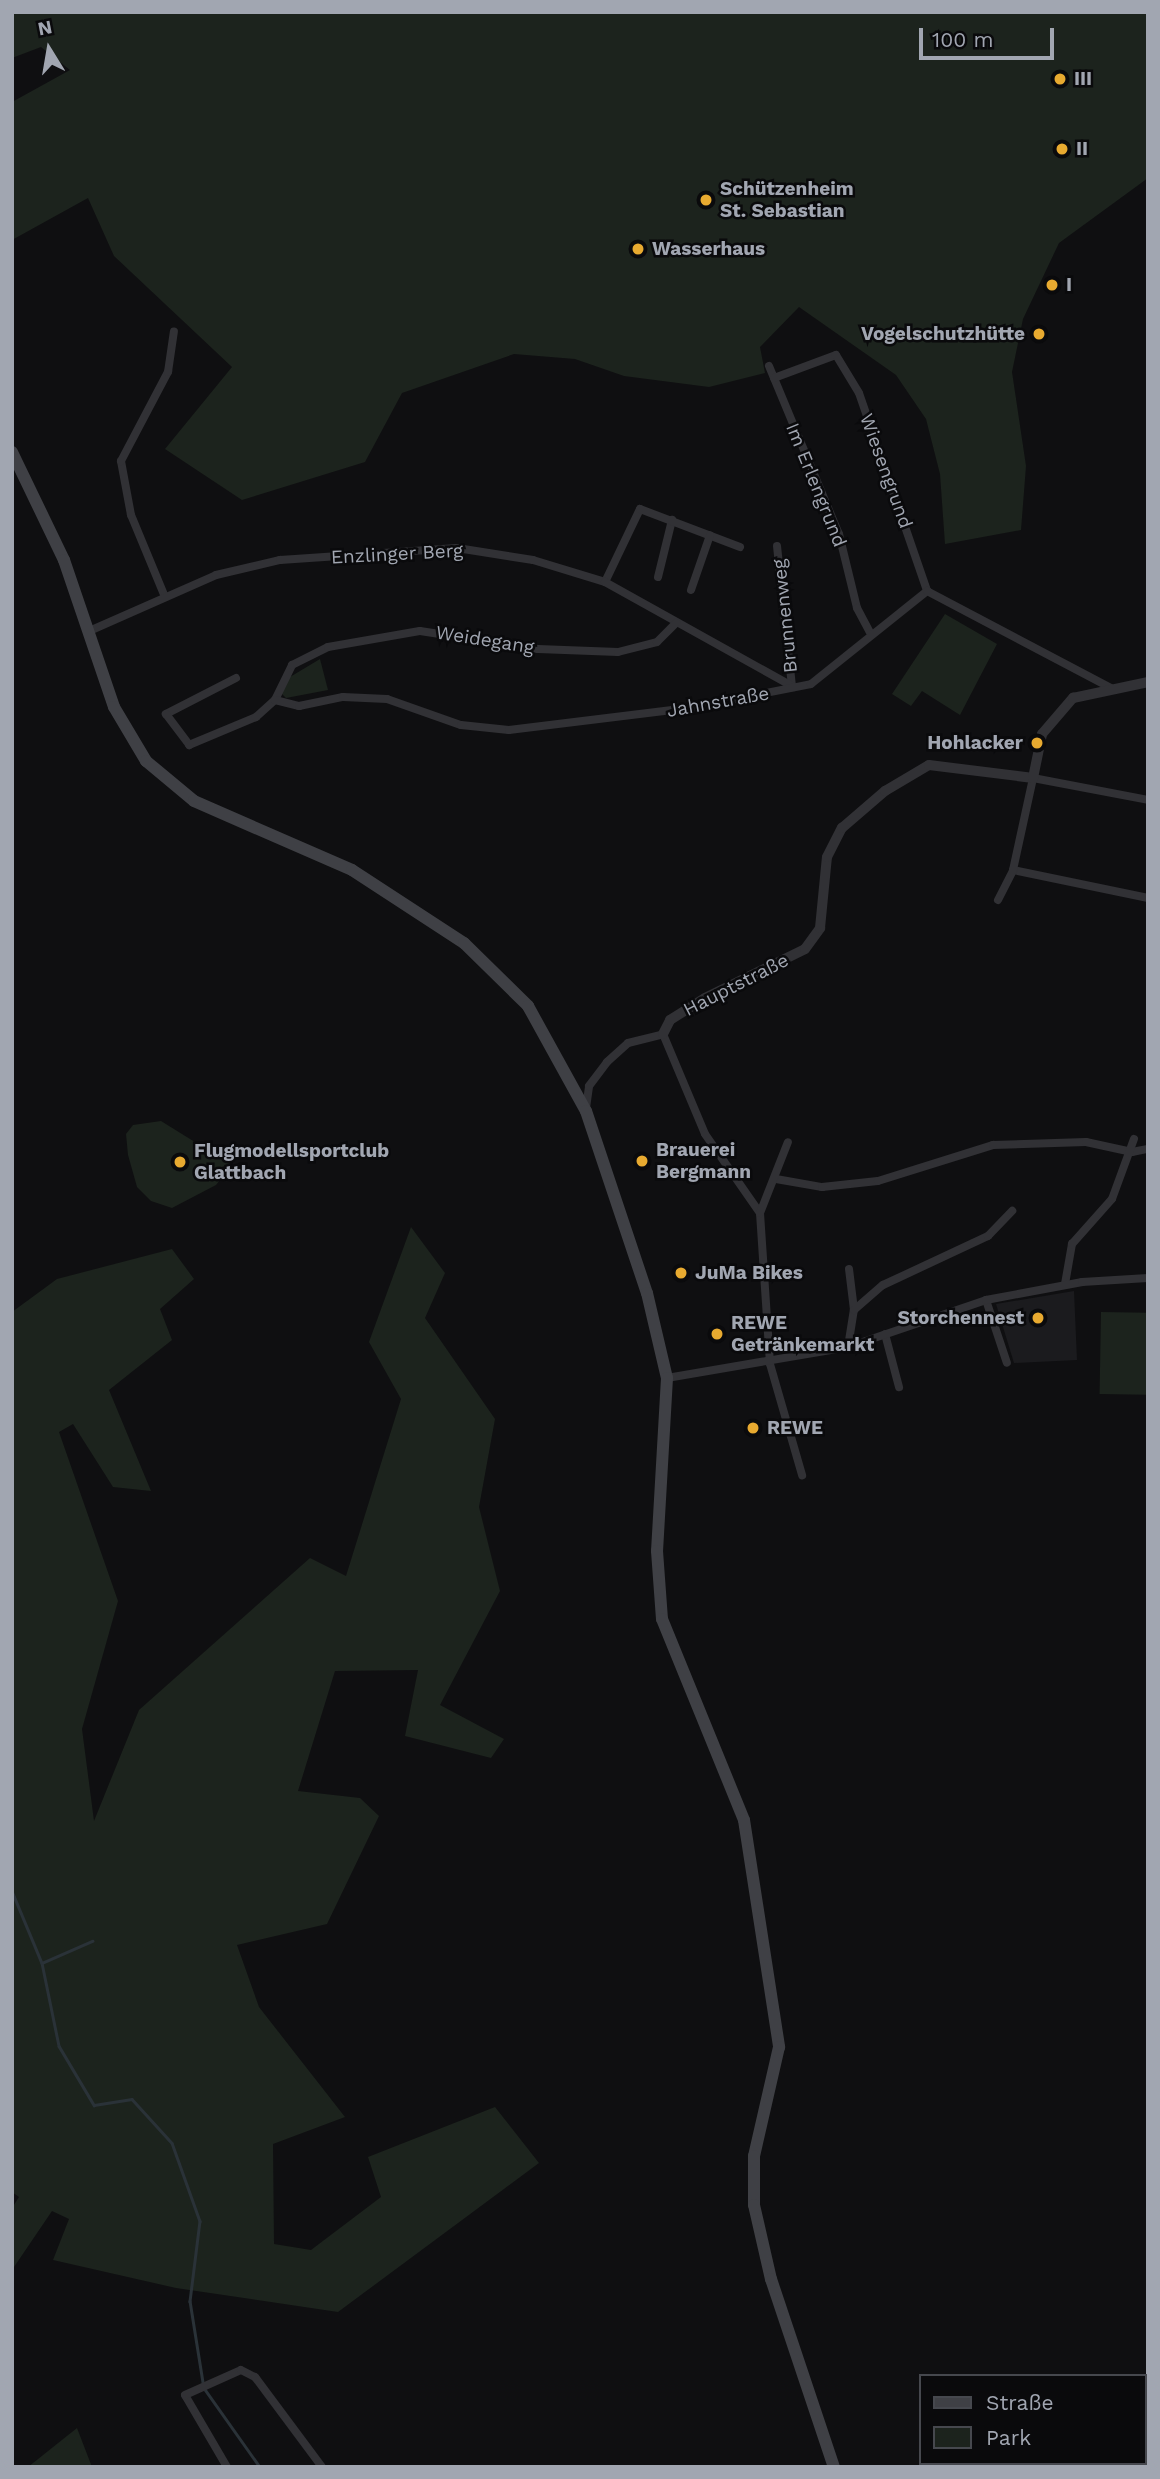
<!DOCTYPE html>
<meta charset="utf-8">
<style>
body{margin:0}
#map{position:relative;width:1160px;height:2479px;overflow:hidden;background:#0f0f11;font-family:"Work Sans",sans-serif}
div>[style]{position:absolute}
.built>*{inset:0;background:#1b1b1e}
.green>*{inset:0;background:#1c231d;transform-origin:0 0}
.stream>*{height:2.5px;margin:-1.25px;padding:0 1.25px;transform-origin:1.25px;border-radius:1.25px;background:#2a3238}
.minor>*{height:8px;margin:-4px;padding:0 4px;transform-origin:4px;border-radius:4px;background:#313135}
.tertiary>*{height:10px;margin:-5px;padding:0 5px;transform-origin:5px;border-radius:5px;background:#313135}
.secondary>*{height:12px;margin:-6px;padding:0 6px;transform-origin:6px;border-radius:6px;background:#3f4045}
.dots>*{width:19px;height:19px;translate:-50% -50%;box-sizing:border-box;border:4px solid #0a0a0c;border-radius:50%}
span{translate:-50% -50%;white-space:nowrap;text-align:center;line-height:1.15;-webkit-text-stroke:5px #0a0a0c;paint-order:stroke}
.poi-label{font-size:19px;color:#a1a6b1;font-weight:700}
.left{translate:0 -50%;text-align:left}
.right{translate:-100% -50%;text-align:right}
.street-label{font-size:19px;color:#a1a6b1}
.frame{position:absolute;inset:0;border:14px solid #a1a6b1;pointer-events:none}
.legend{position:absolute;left:919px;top:2374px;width:228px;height:91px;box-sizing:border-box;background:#0a0a0c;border:2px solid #46484e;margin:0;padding:9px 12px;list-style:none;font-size:21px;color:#a1a6b1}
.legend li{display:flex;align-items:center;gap:14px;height:35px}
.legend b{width:35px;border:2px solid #46484e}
.north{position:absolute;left:14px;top:14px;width:70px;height:70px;-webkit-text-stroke:5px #0a0a0c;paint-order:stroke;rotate:349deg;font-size:19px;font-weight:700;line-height:28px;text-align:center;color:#a1a6b1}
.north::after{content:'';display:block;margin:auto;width:24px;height:32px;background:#a1a6b1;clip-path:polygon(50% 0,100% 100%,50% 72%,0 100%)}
.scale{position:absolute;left:919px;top:28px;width:135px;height:32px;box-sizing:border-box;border:4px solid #a1a6b1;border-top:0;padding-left:9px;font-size:21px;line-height:24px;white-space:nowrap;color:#a1a6b1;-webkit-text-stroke:5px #0a0a0c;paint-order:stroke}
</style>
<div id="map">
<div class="built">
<i style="clip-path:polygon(1074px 1291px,1077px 1360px,1014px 1363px,996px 1304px)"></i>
</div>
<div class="green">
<i style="clip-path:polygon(12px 12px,1148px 12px,1148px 178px,1059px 243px,1023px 319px,1012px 372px,1026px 466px,1021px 530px,945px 544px,940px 474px,926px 419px,896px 375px,799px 307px,760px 347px,765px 373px,709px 387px,624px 376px,575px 359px,514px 354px,402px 393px,365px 462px,242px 500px,165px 449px,232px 367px,114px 256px,88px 198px,12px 240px,12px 102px,70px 70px,41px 47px,12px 58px)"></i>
<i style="clip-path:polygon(945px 614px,997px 644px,960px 715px,922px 691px,911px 706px,892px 694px)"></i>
<i style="clip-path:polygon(320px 659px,328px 690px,286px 698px,281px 693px,285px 680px)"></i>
<i style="clip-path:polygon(161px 1121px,232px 1165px,216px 1185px,172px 1208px,151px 1201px,137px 1187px,128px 1155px,126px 1134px,133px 1125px)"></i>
<i style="clip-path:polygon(411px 1227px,445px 1273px,425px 1318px,495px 1419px,479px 1507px,500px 1591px,440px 1705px,504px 1739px,491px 1758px,405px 1736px,418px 1670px,335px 1671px,298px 1791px,360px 1798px,379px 1816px,327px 1924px,237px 1945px,259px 2007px,345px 2117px,273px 2144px,274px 2244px,311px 2250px,381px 2197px,368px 2157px,495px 2107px,539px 2163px,338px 2312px,176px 2288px,53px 2260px,69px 2219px,52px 2211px,12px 2270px,12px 2208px,19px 2197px,12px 2192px,12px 1312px,57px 1279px,172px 1249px,194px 1279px,160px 1309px,172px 1340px,109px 1390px,151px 1491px,113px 1487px,73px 1424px,59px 1432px,118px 1601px,82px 1729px,94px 1821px,139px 1710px,310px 1558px,346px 1576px,401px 1399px,369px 1342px)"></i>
<i style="left:1101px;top:1312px;width:47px;height:82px;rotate:1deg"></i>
<i style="clip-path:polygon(77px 2428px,92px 2467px,28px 2467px)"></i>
</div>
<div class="stream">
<i style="left:12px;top:1891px;width:78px;rotate:67.4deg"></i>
<i style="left:42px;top:1963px;width:85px;rotate:78.4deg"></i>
<i style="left:59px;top:2046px;width:69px;rotate:59.3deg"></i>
<i style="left:94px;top:2105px;width:38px;rotate:-9deg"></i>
<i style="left:132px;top:2099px;width:59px;rotate:47.7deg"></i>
<i style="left:172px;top:2143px;width:83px;rotate:70.3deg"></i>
<i style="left:200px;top:2221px;width:81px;rotate:97.1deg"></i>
<i style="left:190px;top:2301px;width:88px;rotate:80.9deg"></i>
<i style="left:204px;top:2388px;width:97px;rotate:54.7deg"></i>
<i style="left:42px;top:1963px;width:55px;rotate:-23.7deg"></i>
</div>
<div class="minor">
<i style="left:769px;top:366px;width:182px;rotate:67.4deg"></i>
<i style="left:839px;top:534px;width:76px;rotate:76.3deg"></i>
<i style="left:857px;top:608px;width:27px;rotate:62deg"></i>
<i style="left:774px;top:378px;width:66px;rotate:-20.4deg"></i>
<i style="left:836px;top:355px;width:44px;rotate:58.8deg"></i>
<i style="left:859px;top:393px;width:209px;rotate:71deg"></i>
<i style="left:777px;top:546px;width:142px;rotate:83.9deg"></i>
<i style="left:658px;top:577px;width:59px;rotate:-76.2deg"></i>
<i style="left:605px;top:582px;width:81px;rotate:-64.4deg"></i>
<i style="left:640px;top:509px;width:107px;rotate:20.8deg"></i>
<i style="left:691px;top:590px;width:58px;rotate:-70.9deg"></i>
<i style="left:165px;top:597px;width:89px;rotate:-112.5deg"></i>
<i style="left:131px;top:515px;width:55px;rotate:-100.5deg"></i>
<i style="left:121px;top:461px;width:101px;rotate:-62.2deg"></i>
<i style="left:168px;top:372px;width:41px;rotate:-81.7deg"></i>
<i style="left:87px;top:632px;width:141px;rotate:-23.8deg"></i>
<i style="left:216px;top:575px;width:66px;rotate:-13.2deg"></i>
<i style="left:280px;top:560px;width:177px;rotate:-3.9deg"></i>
<i style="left:457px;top:548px;width:77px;rotate:9deg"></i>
<i style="left:533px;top:560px;width:75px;rotate:17deg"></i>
<i style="left:605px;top:582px;width:216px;rotate:29.1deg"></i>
<i style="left:236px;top:678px;width:79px;rotate:152.8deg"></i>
<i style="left:166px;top:714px;width:39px;rotate:53deg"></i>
<i style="left:189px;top:745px;width:73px;rotate:-22.7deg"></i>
<i style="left:256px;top:717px;width:25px;rotate:-42deg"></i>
<i style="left:275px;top:700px;width:39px;rotate:-64deg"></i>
<i style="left:292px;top:665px;width:40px;rotate:-26.6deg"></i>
<i style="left:328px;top:647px;width:93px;rotate:-9.9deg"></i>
<i style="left:420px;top:631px;width:119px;rotate:8.7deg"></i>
<i style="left:538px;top:649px;width:80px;rotate:2.1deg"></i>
<i style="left:618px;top:652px;width:40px;rotate:-14.4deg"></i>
<i style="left:657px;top:642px;width:27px;rotate:-45deg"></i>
<i style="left:275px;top:700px;width:25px;rotate:14deg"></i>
<i style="left:299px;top:706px;width:45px;rotate:-11.6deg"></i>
<i style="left:343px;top:697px;width:44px;rotate:2.6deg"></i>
<i style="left:387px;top:699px;width:78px;rotate:19.4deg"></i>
<i style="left:461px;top:725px;width:48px;rotate:5.9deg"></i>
<i style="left:509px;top:730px;width:187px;rotate:-7deg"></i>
<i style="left:695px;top:707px;width:118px;rotate:-11.2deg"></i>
<i style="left:811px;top:684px;width:149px;rotate:-38.7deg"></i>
<i style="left:927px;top:591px;width:208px;rotate:27.8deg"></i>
<i style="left:1013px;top:870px;width:138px;rotate:11.7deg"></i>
<i style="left:998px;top:900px;width:34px;rotate:-63deg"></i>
<i style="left:1013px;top:870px;width:94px;rotate:-77.7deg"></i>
<i style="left:1033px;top:778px;width:117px;rotate:10.8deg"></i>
<i style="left:586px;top:1108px;width:22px;rotate:-82deg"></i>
<i style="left:589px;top:1086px;width:30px;rotate:-53deg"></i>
<i style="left:607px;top:1062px;width:28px;rotate:-42deg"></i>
<i style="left:628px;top:1043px;width:36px;rotate:-14deg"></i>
<i style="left:663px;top:1034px;width:108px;rotate:67.2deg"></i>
<i style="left:705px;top:1134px;width:96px;rotate:55.2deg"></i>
<i style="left:760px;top:1213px;width:151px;rotate:86.2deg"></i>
<i style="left:770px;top:1364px;width:116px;rotate:73.9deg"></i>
<i style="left:776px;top:1179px;width:47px;rotate:9.9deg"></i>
<i style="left:822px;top:1187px;width:56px;rotate:-6.1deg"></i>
<i style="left:878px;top:1181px;width:121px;rotate:-17.4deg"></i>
<i style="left:993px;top:1145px;width:93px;rotate:-1.8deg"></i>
<i style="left:1086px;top:1142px;width:47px;rotate:12.3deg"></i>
<i style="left:1132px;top:1152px;width:16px;rotate:-11deg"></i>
<i style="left:760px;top:1213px;width:76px;rotate:-68.5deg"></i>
<i style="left:849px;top:1269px;width:41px;rotate:83deg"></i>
<i style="left:1065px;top:1284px;width:41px;rotate:-80.1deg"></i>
<i style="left:1072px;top:1244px;width:60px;rotate:-48.4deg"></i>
<i style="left:1112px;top:1199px;width:64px;rotate:-69.9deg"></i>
<i style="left:986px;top:1300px;width:66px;rotate:71.6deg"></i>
<i style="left:885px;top:1334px;width:55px;rotate:75.2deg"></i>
<i style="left:848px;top:1347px;width:37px;rotate:-81deg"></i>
<i style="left:854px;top:1310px;width:38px;rotate:-41deg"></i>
<i style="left:883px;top:1285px;width:116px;rotate:-25deg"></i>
<i style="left:988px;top:1236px;width:35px;rotate:-46deg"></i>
<i style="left:667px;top:1378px;width:184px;rotate:-9.7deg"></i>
<i style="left:848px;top:1347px;width:146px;rotate:-18.8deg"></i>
<i style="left:986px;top:1300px;width:98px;rotate:-10.6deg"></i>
<i style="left:1082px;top:1282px;width:66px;rotate:-3.5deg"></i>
<i style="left:227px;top:2467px;width:83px;rotate:-120.3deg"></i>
<i style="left:185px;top:2395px;width:61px;rotate:-24.1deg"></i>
<i style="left:241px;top:2370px;width:16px;rotate:27deg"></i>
<i style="left:255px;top:2377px;width:112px;rotate:53.3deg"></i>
</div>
<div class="tertiary">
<i style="left:663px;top:1034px;width:16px;rotate:-63deg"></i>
<i style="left:670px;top:1020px;width:41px;rotate:-32.2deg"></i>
<i style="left:705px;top:998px;width:111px;rotate:-26.1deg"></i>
<i style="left:805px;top:949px;width:26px;rotate:-54deg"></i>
<i style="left:820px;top:928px;width:71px;rotate:-84.4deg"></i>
<i style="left:827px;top:857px;width:33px;rotate:-63deg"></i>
<i style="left:842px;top:828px;width:57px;rotate:-40.7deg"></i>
<i style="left:885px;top:791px;width:51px;rotate:-30.6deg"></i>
<i style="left:929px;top:765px;width:105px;rotate:7.1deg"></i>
<i style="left:1033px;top:778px;width:45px;rotate:-78.4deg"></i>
<i style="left:1042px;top:734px;width:48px;rotate:-49.3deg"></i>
<i style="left:1073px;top:698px;width:77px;rotate:-12deg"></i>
</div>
<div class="secondary">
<i style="left:12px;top:452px;width:120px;rotate:64.3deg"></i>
<i style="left:64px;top:560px;width:155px;rotate:71.2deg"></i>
<i style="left:114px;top:707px;width:63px;rotate:59.3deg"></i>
<i style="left:146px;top:761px;width:62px;rotate:39.8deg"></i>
<i style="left:194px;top:801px;width:172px;rotate:23.6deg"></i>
<i style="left:352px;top:870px;width:134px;rotate:33.1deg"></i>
<i style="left:464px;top:943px;width:90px;rotate:44.5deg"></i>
<i style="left:528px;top:1006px;width:120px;rotate:61.1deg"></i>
<i style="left:586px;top:1111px;width:192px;rotate:71.5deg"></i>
<i style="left:647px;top:1293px;width:87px;rotate:76.8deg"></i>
<i style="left:667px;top:1378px;width:173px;rotate:93.3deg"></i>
<i style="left:657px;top:1551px;width:68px;rotate:85.8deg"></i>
<i style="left:662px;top:1619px;width:217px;rotate:67.8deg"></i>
<i style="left:744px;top:1820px;width:230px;rotate:81.2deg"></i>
<i style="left:779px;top:2047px;width:112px;rotate:102.9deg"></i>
<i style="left:754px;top:2156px;width:49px;rotate:90deg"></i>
<i style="left:754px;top:2205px;width:76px;rotate:77.1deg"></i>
<i style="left:771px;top:2279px;width:198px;rotate:71.5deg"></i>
</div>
<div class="dots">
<i style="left:1060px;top:79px;background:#e8aa30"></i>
<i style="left:1062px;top:149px;background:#e8aa30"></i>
<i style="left:706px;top:200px;background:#e8aa30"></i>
<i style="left:638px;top:249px;background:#e8aa30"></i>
<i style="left:1052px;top:285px;background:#e8aa30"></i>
<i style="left:1039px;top:334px;background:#e8aa30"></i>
<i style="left:1037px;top:743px;background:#e8aa30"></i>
<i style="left:642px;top:1161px;background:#e8aa30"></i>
<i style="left:180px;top:1162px;background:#e8aa30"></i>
<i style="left:681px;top:1273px;background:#e8aa30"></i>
<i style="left:1038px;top:1318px;background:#e8aa30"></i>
<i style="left:717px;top:1334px;background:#e8aa30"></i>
<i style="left:753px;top:1428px;background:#e8aa30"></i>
</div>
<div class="poi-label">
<span class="left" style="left:1074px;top:79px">III</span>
<span class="left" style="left:1076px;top:149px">II</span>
<span class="left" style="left:720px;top:200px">Schützenheim<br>St. Sebastian</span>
<span class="left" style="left:652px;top:249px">Wasserhaus</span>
<span class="left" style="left:1066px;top:285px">I</span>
<span class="right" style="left:1025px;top:334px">Vogelschutzhütte</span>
<span class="right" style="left:1023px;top:743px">Hohlacker</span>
<span class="left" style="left:656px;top:1161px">Brauerei<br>Bergmann</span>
<span class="left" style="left:194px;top:1162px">Flugmodellsportclub<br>Glattbach</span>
<span class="left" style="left:695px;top:1273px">JuMa Bikes</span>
<span class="right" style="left:1024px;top:1318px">Storchennest</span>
<span class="left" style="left:731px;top:1334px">REWE<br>Getränkemarkt</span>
<span class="left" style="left:767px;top:1428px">REWE</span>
</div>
<div class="street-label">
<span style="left:886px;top:471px;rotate:70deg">Wiesengrund</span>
<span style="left:816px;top:485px;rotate:68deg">Im Erlengrund</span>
<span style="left:397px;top:554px;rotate:-3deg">Enzlinger Berg</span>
<span style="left:785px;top:616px;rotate:-96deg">Brunnenweg</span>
<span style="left:485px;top:640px;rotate:9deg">Weidegang</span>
<span style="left:718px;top:702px;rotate:-10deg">Jahnstraße</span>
<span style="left:736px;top:985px;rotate:-27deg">Hauptstraße</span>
</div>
<div class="frame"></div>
<ul class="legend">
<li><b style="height:9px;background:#3f4045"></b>Straße</li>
<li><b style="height:19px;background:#1c231d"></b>Park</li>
</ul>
<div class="north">N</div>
<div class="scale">100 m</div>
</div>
